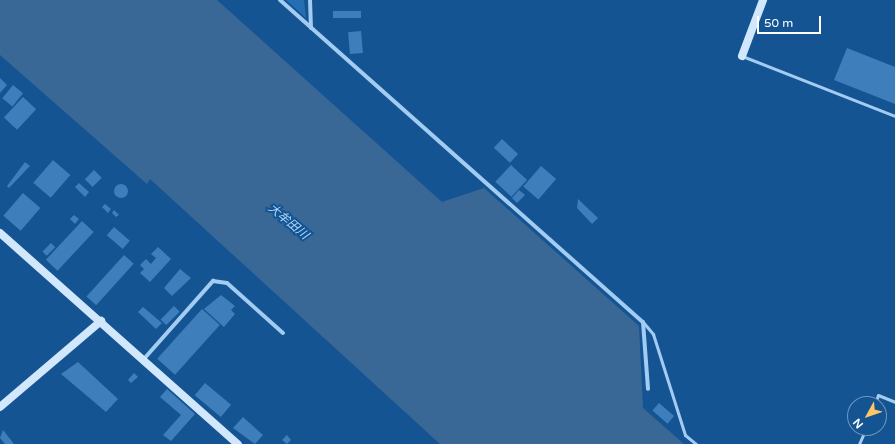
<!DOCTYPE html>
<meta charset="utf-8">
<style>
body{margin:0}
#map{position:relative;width:895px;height:444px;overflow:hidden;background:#145493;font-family:"Varela Round","Noto Sans JP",sans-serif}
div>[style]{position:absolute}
.green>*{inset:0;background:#266eb2}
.water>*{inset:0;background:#396896}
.building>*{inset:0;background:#3d7ebb;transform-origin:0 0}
.round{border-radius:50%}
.lane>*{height:3px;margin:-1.5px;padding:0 1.5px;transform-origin:1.5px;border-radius:1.5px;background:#a2ccf2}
.street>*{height:4px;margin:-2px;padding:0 2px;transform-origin:2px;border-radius:2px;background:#a2ccf2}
.secondary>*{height:8px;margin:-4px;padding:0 4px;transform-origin:4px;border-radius:4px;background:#d1e7fc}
span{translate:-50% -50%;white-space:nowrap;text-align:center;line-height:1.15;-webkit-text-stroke:4px #145493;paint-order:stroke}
.water-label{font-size:12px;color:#aed5f9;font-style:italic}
.north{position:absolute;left:847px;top:396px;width:40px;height:40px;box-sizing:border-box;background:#145493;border:1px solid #7298be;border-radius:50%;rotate:230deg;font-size:11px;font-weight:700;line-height:16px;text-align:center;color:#fff}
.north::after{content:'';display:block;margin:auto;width:14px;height:18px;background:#ffc763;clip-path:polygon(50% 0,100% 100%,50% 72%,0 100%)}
.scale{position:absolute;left:757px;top:16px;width:64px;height:18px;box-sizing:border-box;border:2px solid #fff;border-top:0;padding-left:5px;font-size:12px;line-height:14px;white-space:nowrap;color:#fff;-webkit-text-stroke:3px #145493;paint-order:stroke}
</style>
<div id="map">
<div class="green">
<i style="clip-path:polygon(286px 0,304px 0,306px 18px)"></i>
</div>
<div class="water">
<i style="clip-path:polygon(0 0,217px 0,442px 202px,484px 188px,639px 326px,643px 408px,684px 444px,440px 444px,150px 179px,147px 184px,0 55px)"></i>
</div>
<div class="building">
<i style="left:361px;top:11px;width:7px;height:28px;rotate:90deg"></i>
<i style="left:361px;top:31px;width:22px;height:13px;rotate:85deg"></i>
<i style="clip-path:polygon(847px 48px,895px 67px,895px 104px,834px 80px)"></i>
<i style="clip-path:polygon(0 78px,7px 85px,0 93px)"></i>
<i style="left:13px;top:85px;width:13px;height:17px;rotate:39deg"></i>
<i style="left:23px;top:97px;width:18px;height:28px;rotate:43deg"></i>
<i style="left:502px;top:139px;width:22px;height:12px;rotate:43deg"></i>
<i style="left:53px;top:160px;width:23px;height:30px;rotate:41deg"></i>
<i style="clip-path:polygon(25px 162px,30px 166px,9px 188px,7px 186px)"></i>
<i style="left:511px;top:165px;width:22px;height:23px;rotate:43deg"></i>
<i style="left:541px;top:166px;width:20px;height:27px;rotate:41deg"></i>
<i style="left:94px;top:170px;width:11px;height:13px;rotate:45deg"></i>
<i style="clip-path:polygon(79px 183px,89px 192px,85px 197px,75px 187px)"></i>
<i class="round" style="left:114px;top:184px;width:14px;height:14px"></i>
<i style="clip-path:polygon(519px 190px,525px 195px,517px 203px,512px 198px)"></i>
<i style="left:23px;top:193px;width:23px;height:30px;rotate:41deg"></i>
<i style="clip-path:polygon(578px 199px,598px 218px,592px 224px,577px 208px)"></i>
<i style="clip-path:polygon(105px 204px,111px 209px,108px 213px,102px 207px)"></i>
<i style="clip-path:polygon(114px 210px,119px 215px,116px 217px,112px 213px)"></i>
<i style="clip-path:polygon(74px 215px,79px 219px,75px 224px,70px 219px)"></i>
<i style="left:82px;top:221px;width:16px;height:53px;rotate:43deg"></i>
<i style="left:114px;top:227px;width:21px;height:11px;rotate:41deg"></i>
<i style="left:51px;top:243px;width:6px;height:12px;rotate:45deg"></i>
<i style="clip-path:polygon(158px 247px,171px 259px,150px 282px,140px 273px,144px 269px,140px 265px,146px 259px,151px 264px,156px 258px,151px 254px)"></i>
<i style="left:124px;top:255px;width:13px;height:56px;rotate:42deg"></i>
<i style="clip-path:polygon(180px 269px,191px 278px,172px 296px,164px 288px)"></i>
<i style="clip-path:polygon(221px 295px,235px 306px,231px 310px,235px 314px,224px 327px,204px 309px)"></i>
<i style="left:174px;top:306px;width:8px;height:19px;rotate:45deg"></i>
<i style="clip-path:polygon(143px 307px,162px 323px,156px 329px,138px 312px)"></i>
<i style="left:202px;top:309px;width:24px;height:67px;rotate:42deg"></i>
<i style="clip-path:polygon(78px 362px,118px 399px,106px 412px,61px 374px)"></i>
<i style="clip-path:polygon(134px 373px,138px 377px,131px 383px,128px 380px)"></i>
<i style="left:205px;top:383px;width:34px;height:16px;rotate:40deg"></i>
<i style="clip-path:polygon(167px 389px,195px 414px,171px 441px,163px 435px,181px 415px,160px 397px)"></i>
<i style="left:659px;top:403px;width:20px;height:10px;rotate:41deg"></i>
<i style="clip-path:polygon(243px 417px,263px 435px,255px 444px,233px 428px)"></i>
<i style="clip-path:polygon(3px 430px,14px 444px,5px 444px,0 438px)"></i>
<i style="clip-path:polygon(287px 435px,291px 440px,287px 444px,282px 440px)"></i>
</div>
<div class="lane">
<i style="left:742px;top:56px;width:164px;rotate:21.4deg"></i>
<i style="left:643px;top:322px;width:16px;rotate:50deg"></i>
<i style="left:653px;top:334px;width:106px;rotate:72.4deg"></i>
<i style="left:685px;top:435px;width:14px;rotate:39deg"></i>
<i style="left:875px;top:404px;width:9px;rotate:-72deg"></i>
<i style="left:878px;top:395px;width:18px;rotate:22deg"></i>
<i style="left:859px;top:444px;width:17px;rotate:-66deg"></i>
</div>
<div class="street">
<i style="left:280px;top:0;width:485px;rotate:41.6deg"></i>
<i style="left:643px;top:322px;width:67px;rotate:85.7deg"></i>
<i style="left:310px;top:0;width:28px;rotate:88deg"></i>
<i style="left:143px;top:360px;width:106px;rotate:-48.5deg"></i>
<i style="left:213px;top:281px;width:14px;rotate:8deg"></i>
<i style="left:227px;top:283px;width:75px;rotate:41.8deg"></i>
</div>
<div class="secondary">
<i style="left:742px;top:56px;width:60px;rotate:-69.4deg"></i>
<i style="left:0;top:233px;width:318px;rotate:41.6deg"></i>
<i style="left:0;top:407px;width:133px;rotate:-40.4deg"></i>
</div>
<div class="water-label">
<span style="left:288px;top:222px;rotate:40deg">大牟田川</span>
</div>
<div class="north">N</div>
<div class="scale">50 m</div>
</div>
